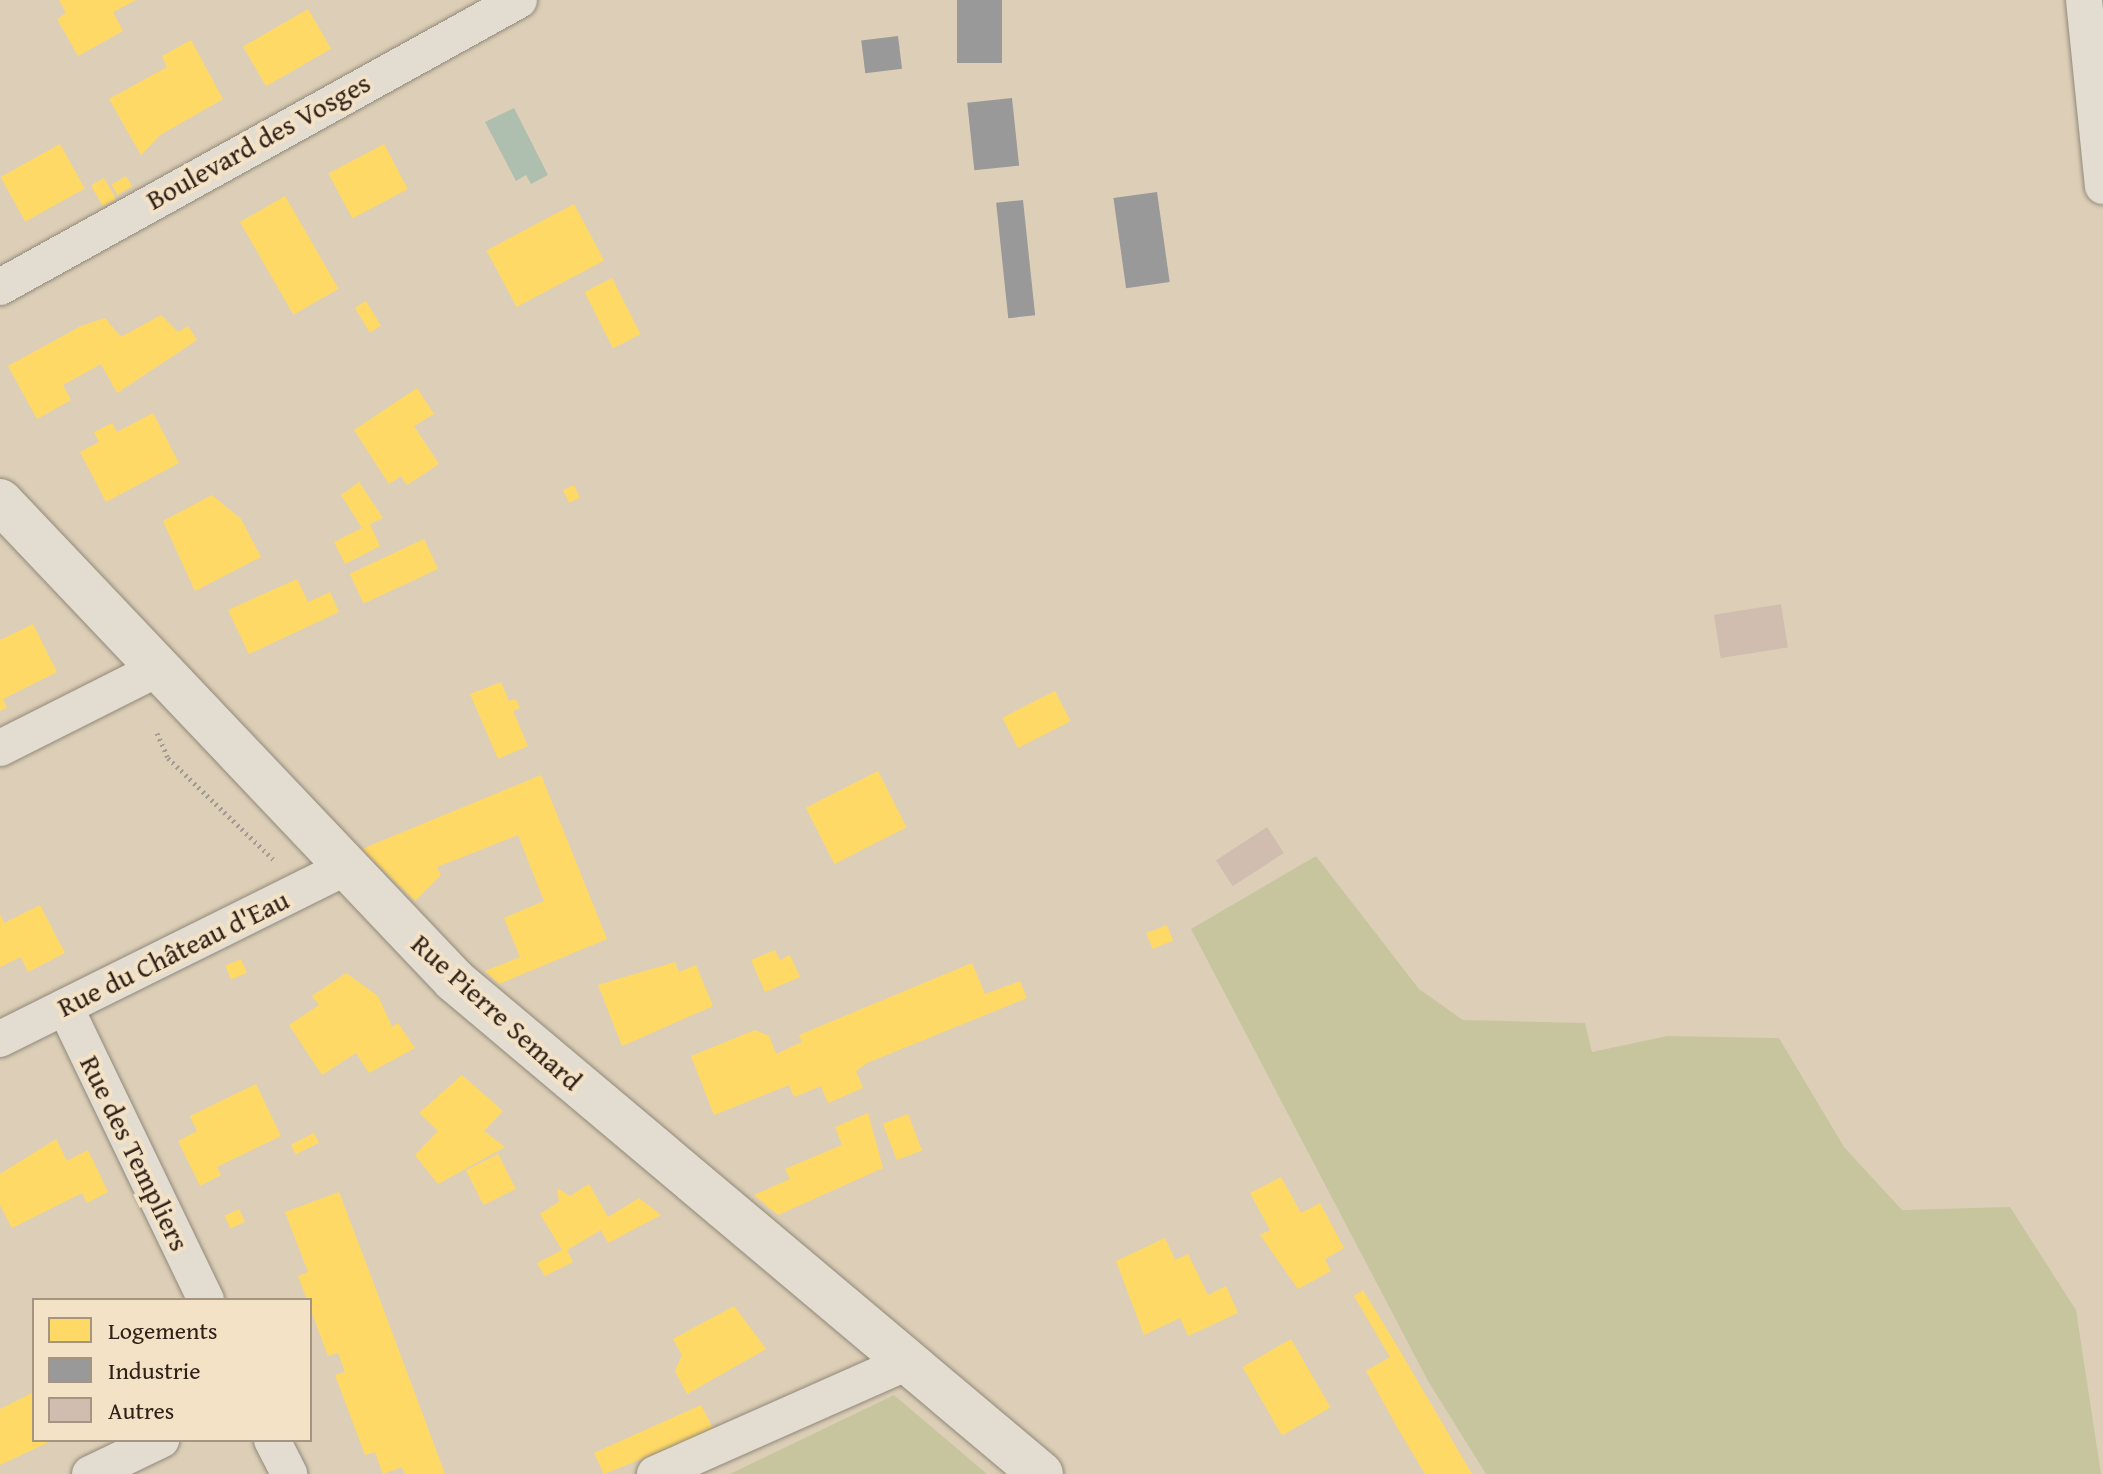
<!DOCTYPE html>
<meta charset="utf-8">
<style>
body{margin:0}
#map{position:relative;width:2103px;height:1474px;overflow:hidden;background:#ddcfb7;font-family:"Gentium Book Plus",serif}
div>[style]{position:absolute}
.green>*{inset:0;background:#c7c59e}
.water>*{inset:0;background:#aebeaf}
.homes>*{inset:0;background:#ffd966;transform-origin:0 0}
.industry>*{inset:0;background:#999;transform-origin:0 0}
.building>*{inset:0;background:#d1bdaf;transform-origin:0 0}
.path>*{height:5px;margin-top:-2.5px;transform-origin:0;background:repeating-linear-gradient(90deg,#a39c92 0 2px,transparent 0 6px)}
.roads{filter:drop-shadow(0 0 2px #918879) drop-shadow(0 0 2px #918879)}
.minor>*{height:36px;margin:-18px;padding:0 18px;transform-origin:18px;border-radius:18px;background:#e3dcd0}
.secondary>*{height:44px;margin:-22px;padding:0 22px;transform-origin:22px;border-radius:22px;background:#e3dcd0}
span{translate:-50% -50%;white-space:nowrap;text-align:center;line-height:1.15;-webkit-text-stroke:8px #f3e2c6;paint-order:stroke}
.street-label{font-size:28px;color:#2f2018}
.legend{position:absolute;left:32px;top:1298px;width:280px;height:144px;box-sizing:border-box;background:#f3e2c6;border:2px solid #a59480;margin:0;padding:10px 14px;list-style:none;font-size:24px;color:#2f2018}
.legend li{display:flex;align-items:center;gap:16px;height:40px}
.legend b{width:40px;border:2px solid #a59480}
</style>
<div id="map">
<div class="green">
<i style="clip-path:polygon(1316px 856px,1419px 989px,1463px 1020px,1585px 1023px,1592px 1052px,1667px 1036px,1779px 1038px,1844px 1147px,1902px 1210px,2010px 1207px,2076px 1310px,2101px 1474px,1486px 1474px,1428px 1381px,1191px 929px)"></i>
<i style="clip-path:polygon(894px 1395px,987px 1474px,730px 1474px)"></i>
</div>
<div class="water">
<i style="clip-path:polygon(514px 108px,548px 175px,531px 184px,526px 175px,516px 181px,485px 122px)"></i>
</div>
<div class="homes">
<i style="clip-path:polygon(59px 0,136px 0,113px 12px,123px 31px,78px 56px,57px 19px,66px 13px)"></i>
<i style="left:308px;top:9px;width:46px;height:75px;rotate:60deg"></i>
<i style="clip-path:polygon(191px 40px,223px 99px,160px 135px,141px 155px,109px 99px,167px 67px,162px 56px)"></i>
<i style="left:60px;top:144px;width:51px;height:68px;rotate:61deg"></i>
<i style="left:384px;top:144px;width:51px;height:63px;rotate:62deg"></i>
<i style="left:126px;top:176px;width:12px;height:17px;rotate:59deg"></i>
<i style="left:104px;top:178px;width:24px;height:15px;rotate:60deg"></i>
<i style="left:285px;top:196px;width:107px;height:52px;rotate:60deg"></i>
<i style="left:574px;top:204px;width:64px;height:99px;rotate:62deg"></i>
<i style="left:612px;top:278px;width:63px;height:31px;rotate:63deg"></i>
<i style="left:366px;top:301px;width:29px;height:13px;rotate:59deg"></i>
<i style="clip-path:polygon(161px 315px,178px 332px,188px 326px,197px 340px,117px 393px,101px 364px,63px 385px,71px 400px,37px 419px,8px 366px,81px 326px,105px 318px,121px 337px)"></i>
<i style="clip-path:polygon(417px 388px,434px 414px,414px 426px,439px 464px,407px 485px,401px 476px,389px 484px,354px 430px)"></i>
<i style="clip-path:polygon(153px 413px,179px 463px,106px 502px,80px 452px,99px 442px,94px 432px,112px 423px,117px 432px)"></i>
<i style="clip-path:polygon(359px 482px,383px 518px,370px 524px,380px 546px,345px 564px,334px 542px,362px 528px,341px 495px)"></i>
<i style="left:574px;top:485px;width:14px;height:12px;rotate:65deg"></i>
<i style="clip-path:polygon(212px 495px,241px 519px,261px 557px,195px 591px,163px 521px)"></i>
<i style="left:424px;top:539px;width:33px;height:82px;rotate:65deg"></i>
<i style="clip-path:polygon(297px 579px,308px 602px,330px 592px,339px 612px,249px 654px,228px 610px)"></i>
<i style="clip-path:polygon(33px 624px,57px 672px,3px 699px,7px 707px,0 711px,0 640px)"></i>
<i style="clip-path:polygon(501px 682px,509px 701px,516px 699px,520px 708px,513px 711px,528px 746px,498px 759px,470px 694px)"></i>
<i style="left:1055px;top:691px;width:34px;height:59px;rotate:63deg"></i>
<i style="left:878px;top:771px;width:63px;height:81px;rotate:63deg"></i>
<i style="clip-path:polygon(541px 775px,607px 939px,499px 984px,485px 971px,520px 957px,504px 918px,544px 901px,518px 835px,437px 867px,441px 875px,415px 901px,362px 849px)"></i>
<i style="clip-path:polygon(40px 905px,65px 953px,28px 972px,21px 957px,0 967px,0 914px,4px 923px)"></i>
<i style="left:1167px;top:925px;width:17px;height:22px;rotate:69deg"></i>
<i style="clip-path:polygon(775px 950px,780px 960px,790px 955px,800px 977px,765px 992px,751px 960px)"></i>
<i style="left:241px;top:959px;width:15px;height:17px;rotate:67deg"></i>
<i style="clip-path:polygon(675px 962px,679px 972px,696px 965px,713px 1006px,622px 1046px,598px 985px)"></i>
<i style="clip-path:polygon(972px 963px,985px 994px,1020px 981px,1027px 998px,867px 1063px,856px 1071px,863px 1088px,828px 1103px,821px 1086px,794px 1097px,789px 1085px,714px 1115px,691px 1056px,755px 1030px,769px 1036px,776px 1054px,802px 1042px,799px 1035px)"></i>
<i style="clip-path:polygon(346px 973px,378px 996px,392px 1027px,398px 1023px,415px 1048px,369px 1073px,356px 1053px,322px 1075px,289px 1025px,319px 1005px,312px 996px)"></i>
<i style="clip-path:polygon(462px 1075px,503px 1111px,484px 1131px,505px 1147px,438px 1184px,415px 1155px,438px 1131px,419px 1113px)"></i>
<i style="clip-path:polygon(256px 1084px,281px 1136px,217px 1167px,221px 1175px,200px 1186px,178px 1141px,197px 1131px,190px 1116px)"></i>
<i style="clip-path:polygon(868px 1113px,883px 1168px,778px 1215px,754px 1195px,790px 1179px,785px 1169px,842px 1145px,835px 1127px)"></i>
<i style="left:908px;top:1114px;width:39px;height:27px;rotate:69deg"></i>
<i style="left:314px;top:1133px;width:11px;height:26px;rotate:63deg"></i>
<i style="clip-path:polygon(56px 1139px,67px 1161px,88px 1150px,108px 1192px,87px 1203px,82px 1193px,12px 1228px,0 1205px,0 1174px)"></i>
<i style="left:498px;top:1154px;width:39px;height:36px;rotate:63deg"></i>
<i style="clip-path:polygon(1281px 1177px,1301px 1213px,1320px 1203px,1344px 1248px,1325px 1259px,1331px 1271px,1298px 1289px,1260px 1235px,1270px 1230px,1250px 1193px)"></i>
<i style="clip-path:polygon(589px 1184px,608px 1217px,639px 1198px,661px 1215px,608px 1243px,601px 1230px,567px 1250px,573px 1262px,545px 1276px,537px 1263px,562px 1250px,540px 1214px,559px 1202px,557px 1188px,570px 1196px)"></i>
<i style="clip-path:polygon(339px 1192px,377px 1292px,445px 1474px,405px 1474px,402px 1467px,383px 1474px,375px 1452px,365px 1455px,335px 1375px,345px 1372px,338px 1353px,328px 1356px,298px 1276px,308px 1272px,285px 1212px)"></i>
<i style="left:239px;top:1209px;width:14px;height:16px;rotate:65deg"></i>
<i style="clip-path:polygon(1165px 1238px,1175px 1260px,1188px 1254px,1208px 1295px,1226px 1286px,1238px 1313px,1188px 1336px,1180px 1318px,1144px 1335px,1116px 1261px)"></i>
<i style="clip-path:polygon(1363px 1290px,1400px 1351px,1472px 1474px,1425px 1474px,1397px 1427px,1366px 1371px,1390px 1357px,1354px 1296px)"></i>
<i style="clip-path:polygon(734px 1306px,766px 1349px,687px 1394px,675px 1371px,682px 1355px,673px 1339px)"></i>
<i style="left:1291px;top:1339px;width:79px;height:56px;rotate:60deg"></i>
<i style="clip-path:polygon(34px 1392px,34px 1440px,53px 1440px,0 1465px,0 1409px)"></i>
<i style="clip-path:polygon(701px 1405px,714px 1430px,604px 1474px,594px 1453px)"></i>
</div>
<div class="industry">
<i style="left:957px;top:0;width:45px;height:63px"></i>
<i style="left:898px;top:36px;width:33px;height:37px;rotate:83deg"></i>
<i style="left:1012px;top:98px;width:68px;height:45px;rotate:84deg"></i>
<i style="left:1157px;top:192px;width:91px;height:44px;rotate:82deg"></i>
<i style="left:1023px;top:200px;width:116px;height:27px;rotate:84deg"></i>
</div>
<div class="building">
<i style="left:1781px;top:604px;width:44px;height:68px;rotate:81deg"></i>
<i style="left:1267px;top:827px;width:31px;height:61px;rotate:57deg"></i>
</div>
<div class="path">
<i style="left:157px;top:733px;width:27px;rotate:66deg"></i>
<i style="left:168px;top:758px;width:146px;rotate:43.9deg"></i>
</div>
<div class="roads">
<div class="minor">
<i style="left:2084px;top:0;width:187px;rotate:84.2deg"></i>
<i style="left:0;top:287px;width:593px;rotate:-28.94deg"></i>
<i style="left:0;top:748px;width:176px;rotate:-26.7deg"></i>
<i style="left:65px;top:1007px;width:325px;rotate:64.3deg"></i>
<i style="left:0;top:1039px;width:386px;rotate:-26.4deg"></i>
<i style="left:272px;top:1440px;width:38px;rotate:63deg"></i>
<i style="left:90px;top:1474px;width:79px;rotate:-25.6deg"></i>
<i style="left:655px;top:1474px;width:277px;rotate:-23.9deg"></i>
</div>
<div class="secondary">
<i style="left:0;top:501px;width:660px;rotate:46.53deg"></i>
<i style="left:454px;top:980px;width:767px;rotate:40.08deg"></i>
</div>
</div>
<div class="street-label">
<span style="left:258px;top:141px;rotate:-29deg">Boulevard des Vosges</span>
<span style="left:173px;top:953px;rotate:-26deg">Rue du Château d'Eau</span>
<span style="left:497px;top:1012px;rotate:42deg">Rue Pierre Semard</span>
<span style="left:135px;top:1153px;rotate:64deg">Rue des Templiers</span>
</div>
<ul class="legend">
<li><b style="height:22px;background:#ffd966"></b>Logements</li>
<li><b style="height:22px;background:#999"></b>Industrie</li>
<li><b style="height:22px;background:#d1bdaf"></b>Autres</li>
</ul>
</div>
